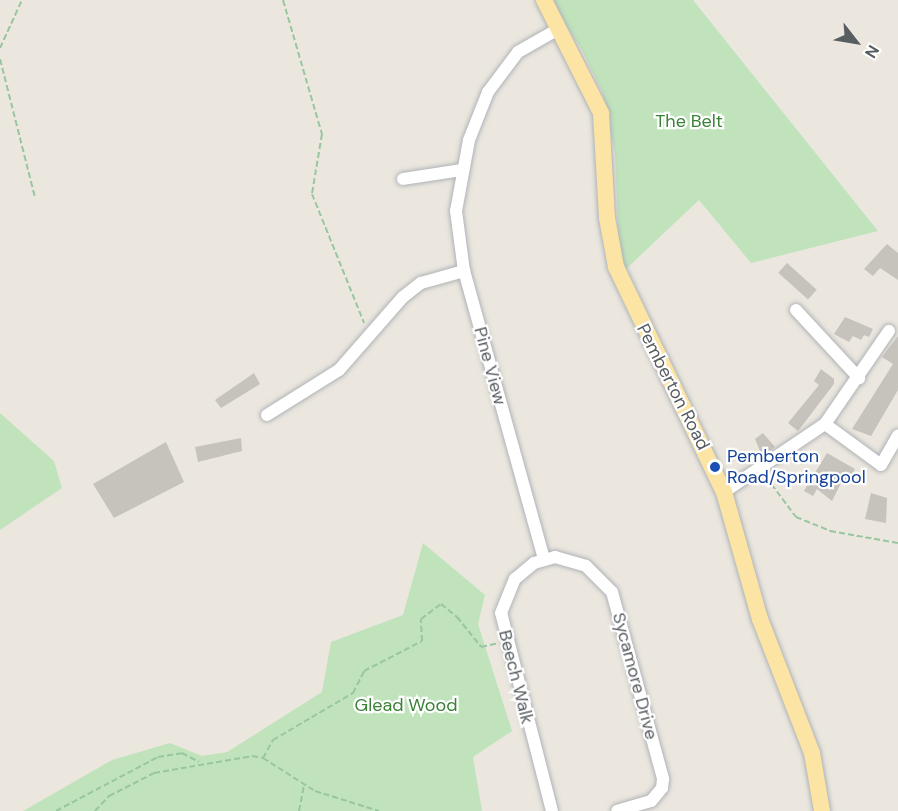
<!DOCTYPE html>
<style>
body{margin:0}
#map{position:relative;width:898px;height:811px;overflow:hidden;background:#ebe7df;font-family:"DM Sans",sans-serif}
div>[style]{position:absolute}
.green>*{inset:0;background:#c0e3bc}
.building>*{inset:0;background:#c6c2bc;transform-origin:0 0}
.path>*{height:2px;margin-top:-1px;transform-origin:0;background:repeating-linear-gradient(90deg,#97c69f 0 6px,transparent 0 9px)}
.roads{filter:drop-shadow(0 0 2px #b0b3b7) drop-shadow(0 0 2px #b0b3b7)}
.minor>*{height:12px;margin:-6px;padding:0 6px;transform-origin:6px;border-radius:6px;background:#fff}
.major>*{height:16px;margin:-8px;padding:0 8px;transform-origin:8px;border-radius:8px;background:#fce4a4}
.dots>*{width:16px;height:16px;translate:-50% -50%;box-sizing:border-box;border:3px solid #fff;border-radius:50%}
span{translate:-50% -50%;white-space:nowrap;text-align:center;line-height:1.15;-webkit-text-stroke:4.5px #fff;paint-order:stroke}
.park-label{font-size:18px;color:#3b8137}
.street-label{font-size:18px;color:#585d60}
.transit-label{font-size:18px;color:#164399}
.left{translate:0 -50%;text-align:left}
.north{position:absolute;left:826px;top:12px;width:60px;height:60px;-webkit-text-stroke:4px #fff;paint-order:stroke;rotate:121deg;font-size:16px;font-weight:700;line-height:24px;text-align:center;color:#585d60}
.north::after{content:'';display:block;margin:auto;width:21px;height:27px;background:#585d60;clip-path:polygon(50% 0,100% 100%,50% 72%,0 100%)}
</style>
<div id="map">
<div class="green">
<i style="clip-path:polygon(550px 0,693px 0,878px 231px,751px 263px,699px 200px,626px 269px,619px 246px,615px 153px,603px 94px,582px 50px)"></i>
<i style="clip-path:polygon(0 413px,54px 461px,62px 488px,0 530px)"></i>
<i style="clip-path:polygon(423px 543px,485px 595px,478px 624px,512px 731px,473px 757px,482px 811px,23px 811px,112px 760px,170px 743px,202px 756px,227px 752px,322px 692px,331px 642px,403px 615px)"></i>
</div>
<div class="building">
<i style="clip-path:polygon(887px 244px,898px 253px,898px 280px,880px 268px,873px 276px,864px 269px)"></i>
<i style="left:787px;top:263px;width:40px;height:13px;rotate:42deg"></i>
<i style="clip-path:polygon(845px 317px,873px 329px,869px 337px,864px 335px,861px 340px,853px 336px,849px 342px,834px 334px)"></i>
<i style="clip-path:polygon(898px 336px,898px 390px,871px 436px,852px 429px,893px 364px,882px 357px)"></i>
<i style="clip-path:polygon(821px 369px,834px 379px,834px 384px,798px 431px,788px 423px,819px 385px,814px 381px)"></i>
<i style="clip-path:polygon(254px 373px,260px 384px,221px 408px,215px 400px)"></i>
<i style="clip-path:polygon(763px 433px,775px 447px,762px 456px,755px 439px)"></i>
<i style="clip-path:polygon(241px 438px,242px 451px,198px 462px,195px 447px)"></i>
<i style="clip-path:polygon(166px 442px,184px 482px,114px 518px,93px 484px)"></i>
<i style="clip-path:polygon(827px 453px,855px 469px,848px 482px,843px 479px,832px 501px,817px 489px,813px 496px,804px 491px)"></i>
<i style="clip-path:polygon(871px 493px,887px 498px,886px 523px,865px 519px)"></i>
</div>
<div class="path">
<i style="left:283px;top:0;width:140px;rotate:73.8deg"></i>
<i style="left:322px;top:134px;width:61px;rotate:99.5deg"></i>
<i style="left:312px;top:194px;width:139px;rotate:68deg"></i>
<i style="left:0;top:48px;width:53px;rotate:-65.4deg"></i>
<i style="left:0;top:59px;width:142px;rotate:75.8deg"></i>
<i style="left:766px;top:477px;width:50px;rotate:53.1deg"></i>
<i style="left:796px;top:517px;width:37px;rotate:22deg"></i>
<i style="left:830px;top:531px;width:69px;rotate:10deg"></i>
<i style="left:263px;top:758px;width:21px;rotate:-61deg"></i>
<i style="left:273px;top:740px;width:93px;rotate:-30.4deg"></i>
<i style="left:353px;top:693px;width:25px;rotate:-63deg"></i>
<i style="left:364px;top:671px;width:65px;rotate:-27.3deg"></i>
<i style="left:422px;top:641px;width:22px;rotate:-93deg"></i>
<i style="left:421px;top:619px;width:25px;rotate:-37deg"></i>
<i style="left:441px;top:604px;width:21px;rotate:39deg"></i>
<i style="left:457px;top:617px;width:38px;rotate:51deg"></i>
<i style="left:481px;top:647px;width:17px;rotate:-13deg"></i>
<i style="left:56px;top:811px;width:115px;rotate:-27.9deg"></i>
<i style="left:158px;top:757px;width:24px;rotate:-9deg"></i>
<i style="left:182px;top:753px;width:19px;rotate:28deg"></i>
<i style="left:95px;top:811px;width:21px;rotate:-47deg"></i>
<i style="left:109px;top:796px;width:51px;rotate:-27.1deg"></i>
<i style="left:154px;top:773px;width:99px;rotate:-9.8deg"></i>
<i style="left:252px;top:756px;width:11px;rotate:10deg"></i>
<i style="left:263px;top:758px;width:62px;rotate:32.4deg"></i>
<i style="left:315px;top:791px;width:67px;rotate:17.4deg"></i>
<i style="left:299px;top:811px;width:25px;rotate:-79deg"></i>
</div>
<div class="roads">
<div class="minor">
<i style="left:403px;top:179px;width:60px;rotate:-8.7deg"></i>
<i style="left:796px;top:310px;width:93px;rotate:47.2deg"></i>
<i style="left:267px;top:415px;width:85px;rotate:-32deg"></i>
<i style="left:339px;top:370px;width:97px;rotate:-48.8deg"></i>
<i style="left:403px;top:297px;width:23px;rotate:-38deg"></i>
<i style="left:421px;top:283px;width:45px;rotate:-15.6deg"></i>
<i style="left:825px;top:424px;width:69px;rotate:36.2deg"></i>
<i style="left:881px;top:465px;width:34px;rotate:-60deg"></i>
<i style="left:724px;top:492px;width:122px;rotate:-34deg"></i>
<i style="left:825px;top:424px;width:113px;rotate:-55.5deg"></i>
<i style="left:544px;top:559px;width:299px;rotate:-105.5deg"></i>
<i style="left:464px;top:271px;width:61px;rotate:-97.6deg"></i>
<i style="left:456px;top:211px;width:72px;rotate:-79.6deg"></i>
<i style="left:469px;top:140px;width:52px;rotate:-68.4deg"></i>
<i style="left:488px;top:92px;width:50px;rotate:-53.1deg"></i>
<i style="left:518px;top:52px;width:48px;rotate:-29.7deg"></i>
<i style="left:552px;top:811px;width:204px;rotate:-104.4deg"></i>
<i style="left:501px;top:613px;width:37px;rotate:-68deg"></i>
<i style="left:515px;top:579px;width:25px;rotate:-40deg"></i>
<i style="left:534px;top:563px;width:22px;rotate:-16deg"></i>
<i style="left:555px;top:557px;width:32px;rotate:16deg"></i>
<i style="left:586px;top:566px;width:37px;rotate:45deg"></i>
<i style="left:612px;top:592px;width:194px;rotate:74.7deg"></i>
<i style="left:663px;top:779px;width:9px;rotate:96deg"></i>
<i style="left:662px;top:788px;width:17px;rotate:130deg"></i>
<i style="left:651px;top:801px;width:35px;rotate:164deg"></i>
</div>
<div class="major">
<i style="left:544px;top:0;width:127px;rotate:63.2deg"></i>
<i style="left:601px;top:113px;width:105px;rotate:86.7deg"></i>
<i style="left:607px;top:218px;width:50px;rotate:79.6deg"></i>
<i style="left:616px;top:267px;width:250px;rotate:64.4deg"></i>
<i style="left:724px;top:492px;width:132px;rotate:74.2deg"></i>
<i style="left:760px;top:619px;width:144px;rotate:68.8deg"></i>
<i style="left:812px;top:753px;width:59px;rotate:80.2deg"></i>
</div>
</div>
<div class="dots">
<i style="left:715px;top:467px;background:#1a4fb4"></i>
</div>
<div class="park-label">
<span style="left:689px;top:121px">The Belt</span>
<span style="left:406px;top:705px">Glead Wood</span>
</div>
<div class="street-label">
<span style="left:490px;top:366px;rotate:75deg">Pine View</span>
<span style="left:673px;top:387px;rotate:63deg">Pemberton Road</span>
<span style="left:635px;top:676px;rotate:75deg">Sycamore Drive</span>
<span style="left:516px;top:677px;rotate:76deg">Beech Walk</span>
</div>
<div class="transit-label">
<span class="left" style="left:727px;top:467px">Pemberton<br>Road/Springpool</span>
</div>
<div class="north">N</div>
</div>
